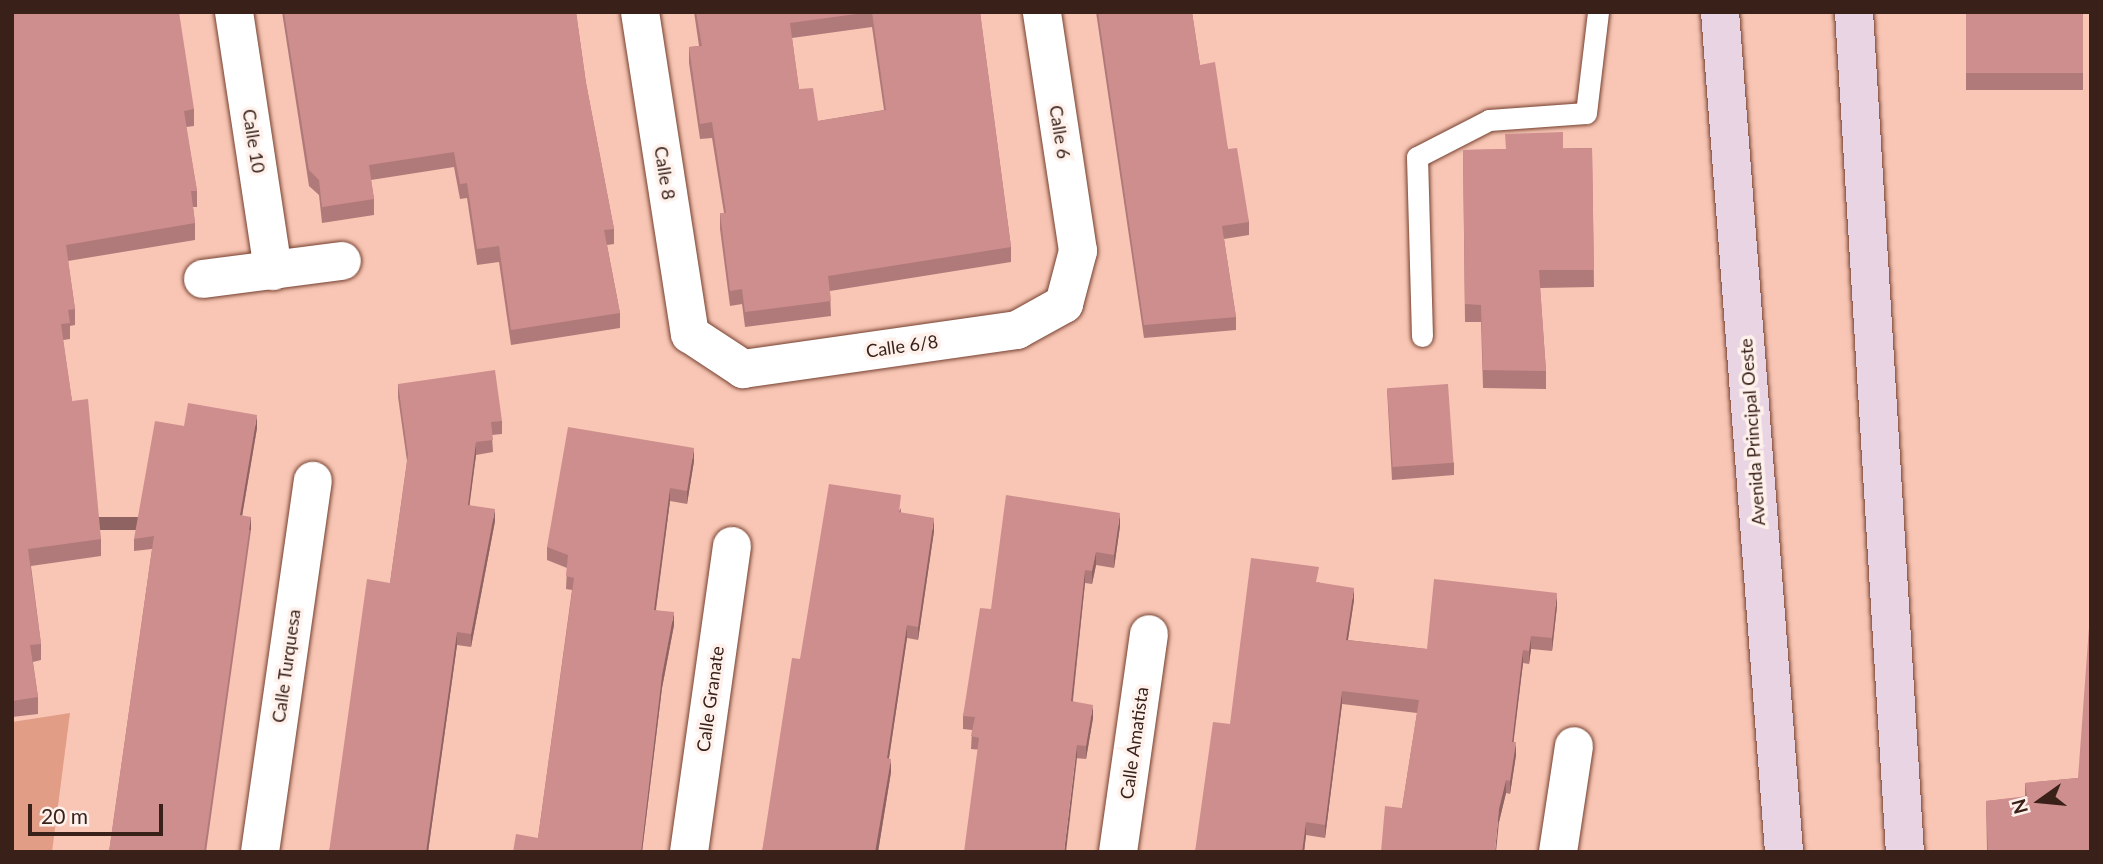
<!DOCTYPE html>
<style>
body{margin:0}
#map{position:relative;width:2103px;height:864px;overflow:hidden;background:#f9c6b5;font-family:Lato,sans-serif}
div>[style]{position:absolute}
.green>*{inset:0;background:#e29d86}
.roads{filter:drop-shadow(0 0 2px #75402f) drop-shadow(0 0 2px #75402f)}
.lane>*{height:21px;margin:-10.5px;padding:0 10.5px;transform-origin:10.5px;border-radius:10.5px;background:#fff}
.street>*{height:38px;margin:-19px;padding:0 19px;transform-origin:19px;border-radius:19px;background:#fff}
.secondary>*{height:38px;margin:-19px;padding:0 19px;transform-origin:19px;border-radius:19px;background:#e8d4e2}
.wall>*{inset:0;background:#b17a7a;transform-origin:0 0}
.shaded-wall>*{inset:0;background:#906363;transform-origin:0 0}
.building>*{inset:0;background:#ce8e8e;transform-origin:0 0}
span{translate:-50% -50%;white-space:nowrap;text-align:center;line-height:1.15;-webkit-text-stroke:7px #fef1ec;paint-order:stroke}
.street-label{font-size:18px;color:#392119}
.frame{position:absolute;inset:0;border:14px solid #392119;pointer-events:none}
.north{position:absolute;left:2005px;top:766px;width:70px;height:70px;-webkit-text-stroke:5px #fef1ec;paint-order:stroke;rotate:255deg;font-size:19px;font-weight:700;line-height:28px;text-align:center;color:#392119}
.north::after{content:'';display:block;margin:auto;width:24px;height:32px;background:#392119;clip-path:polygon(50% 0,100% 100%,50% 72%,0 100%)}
.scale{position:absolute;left:28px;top:804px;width:135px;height:32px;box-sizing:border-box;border:4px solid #392119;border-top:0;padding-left:9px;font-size:21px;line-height:24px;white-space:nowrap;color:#392119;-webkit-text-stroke:5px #fef1ec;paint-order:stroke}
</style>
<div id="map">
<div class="green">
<i style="clip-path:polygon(70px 713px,52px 852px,12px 852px,12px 722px)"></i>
</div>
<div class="roads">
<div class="lane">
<i style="left:1422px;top:336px;width:179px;rotate:-91.6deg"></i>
<i style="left:1417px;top:157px;width:81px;rotate:-27.2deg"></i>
<i style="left:1489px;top:120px;width:97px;rotate:-4.1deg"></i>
<i style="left:1586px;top:113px;width:102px;rotate:-83.2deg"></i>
</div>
<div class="street">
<i style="left:234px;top:12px;width:262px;rotate:81.4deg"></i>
<i style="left:640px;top:12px;width:326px;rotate:81.2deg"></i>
<i style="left:690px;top:334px;width:64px;rotate:33.4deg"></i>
<i style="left:743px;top:369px;width:277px;rotate:-8.1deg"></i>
<i style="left:1017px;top:330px;width:54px;rotate:-29deg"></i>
<i style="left:1064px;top:304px;width:55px;rotate:-75.2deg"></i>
<i style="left:1078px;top:251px;width:242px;rotate:-98.6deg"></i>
<i style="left:203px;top:279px;width:140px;rotate:-7.4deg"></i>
<i style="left:260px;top:852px;width:375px;rotate:-81.9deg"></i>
<i style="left:689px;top:852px;width:309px;rotate:-82deg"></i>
<i style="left:1118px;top:852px;width:220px;rotate:-81.9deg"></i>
<i style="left:1558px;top:852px;width:107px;rotate:-81.4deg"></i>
</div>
<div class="secondary">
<i style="left:1720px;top:12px;width:842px;rotate:85.64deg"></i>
<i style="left:1854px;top:12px;width:842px;rotate:86.53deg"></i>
</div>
</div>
<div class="wall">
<i style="clip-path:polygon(12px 12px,194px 109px,194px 126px,186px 127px,197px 191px,197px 207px,193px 207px,195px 223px,195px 240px,68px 261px,75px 309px,75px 325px,70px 326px,70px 339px,63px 340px,72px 401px,101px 539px,101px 556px,31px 566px,41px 644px,41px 660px,33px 662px,38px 697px,38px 714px,12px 717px)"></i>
<i style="clip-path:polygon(282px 12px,576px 12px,586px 83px,614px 229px,614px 244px,607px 245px,620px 313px,620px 328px,511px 345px,499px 262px,477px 265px,467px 198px,460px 199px,454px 167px,371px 180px,374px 199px,374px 215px,322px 223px,319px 195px,309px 186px)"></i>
<i style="clip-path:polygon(evenodd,694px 12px,980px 12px,1011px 247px,1011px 262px,830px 291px,831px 316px,745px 327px,742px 304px,730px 306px,720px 229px,720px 213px,724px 213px,712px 138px,700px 139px,689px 63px,689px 47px,699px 46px,694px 12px,872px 27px,884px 110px,818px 121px,799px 89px,792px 38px,872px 27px)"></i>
<i style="clip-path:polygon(1096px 12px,1192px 12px,1200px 65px,1228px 149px,1249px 222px,1249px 235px,1224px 239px,1236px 317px,1236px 330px,1144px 338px)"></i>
<i style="left:1966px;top:12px;width:117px;height:78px"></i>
<i style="clip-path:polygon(1592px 148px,1594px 287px,1540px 288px,1546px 371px,1546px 389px,1483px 388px,1481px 322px,1465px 322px,1463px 150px)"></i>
<i style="clip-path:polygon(398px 384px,502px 421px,502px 434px,492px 435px,493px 452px,476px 455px,469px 505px,495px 521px,471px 647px,457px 645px,428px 852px,329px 852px,390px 583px,407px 461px,398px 397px)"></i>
<i style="clip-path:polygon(1387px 389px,1454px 463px,1454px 475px,1392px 480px)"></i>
<i style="clip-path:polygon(184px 426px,257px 428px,242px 516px,251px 530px,206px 852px,109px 852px,152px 549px,134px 551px,134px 539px)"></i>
<i style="clip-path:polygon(694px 461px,687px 504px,670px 501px,656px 610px,674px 625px,662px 688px,642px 852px,513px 852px,538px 838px,572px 590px,566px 589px,567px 568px,547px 560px,547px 547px)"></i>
<i style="clip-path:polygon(901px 508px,901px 513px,934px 531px,918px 640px,907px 638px,889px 758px,891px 772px,878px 852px,762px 852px,800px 659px)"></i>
<i style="clip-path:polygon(1120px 526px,1114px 568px,1096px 565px,1092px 584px,1085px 583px,1073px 701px,1093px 718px,1086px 759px,971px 749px,972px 730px,963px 729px,963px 716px,991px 609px)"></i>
<i style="clip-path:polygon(1318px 582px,1354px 600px,1348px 640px,1427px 649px,1557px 606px,1552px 651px,1531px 649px,1529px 664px,1523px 663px,1513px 742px,1516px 755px,1510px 794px,1506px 793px,1499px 822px,1402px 808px,1417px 713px,1342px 704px,1325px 838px,1306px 835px,1304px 852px,1195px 852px,1230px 724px)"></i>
<i style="clip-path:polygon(2078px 778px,2091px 852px,1987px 852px,1986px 801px,2025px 797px,2025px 783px)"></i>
</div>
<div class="shaded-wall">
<i style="clip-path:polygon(257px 415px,257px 428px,240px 528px,240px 515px)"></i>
<i style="clip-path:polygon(476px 442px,476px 455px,468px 517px,468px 505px)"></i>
<i style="clip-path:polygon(694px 448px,694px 461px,687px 504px,687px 491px)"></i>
<i style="clip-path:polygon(670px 488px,670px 501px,654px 622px,654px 610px)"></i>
<i style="clip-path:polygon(495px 509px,495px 521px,471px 647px,471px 634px)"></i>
<i style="clip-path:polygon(1120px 513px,1120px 526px,1114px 568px,1114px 555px)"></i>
<i style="left:251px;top:517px;width:13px;height:338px;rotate:90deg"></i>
<i style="clip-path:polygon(934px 518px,934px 531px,918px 640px,918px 627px)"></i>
<i style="clip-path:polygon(1096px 552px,1096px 565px,1092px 584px,1092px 571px)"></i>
<i style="clip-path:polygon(1085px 570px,1085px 583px,1071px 714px,1071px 701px)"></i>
<i style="clip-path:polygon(1354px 588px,1354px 600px,1346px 652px,1346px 640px)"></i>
<i style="clip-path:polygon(1557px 593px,1557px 606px,1552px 651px,1552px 638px)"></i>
<i style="clip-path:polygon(674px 612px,674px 625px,662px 688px,642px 852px,641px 852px,662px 675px)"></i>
<i style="clip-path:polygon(907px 625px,907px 638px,887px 771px,887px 758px)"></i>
<i style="clip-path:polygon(457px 632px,457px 645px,428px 852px,426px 852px)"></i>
<i style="clip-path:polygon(1531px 636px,1531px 649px,1529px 664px,1529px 651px)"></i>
<i style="clip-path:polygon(1523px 650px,1523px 663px,1512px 755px,1512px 742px)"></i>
<i style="clip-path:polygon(1342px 691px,1342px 704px,1325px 838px,1325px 825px)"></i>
<i style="clip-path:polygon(1093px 705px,1093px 718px,1086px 759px,1086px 746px)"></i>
<i style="clip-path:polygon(1516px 742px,1516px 755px,1510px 794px,1510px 781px)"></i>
<i style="clip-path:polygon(1077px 745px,1077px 758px,1066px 852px,1064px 852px)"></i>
<i style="clip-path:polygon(891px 759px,891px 772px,878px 852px,875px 852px)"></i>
<i style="clip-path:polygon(1506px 780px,1506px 793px,1499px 822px,1496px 852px,1495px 852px,1499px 809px)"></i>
<i style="clip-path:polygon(1306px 822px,1306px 835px,1304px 852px,1302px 852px)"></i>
</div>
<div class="building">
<i style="clip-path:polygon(12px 12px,179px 12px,194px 109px,184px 111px,197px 191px,191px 191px,195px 223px,66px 245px,75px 309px,68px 310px,70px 323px,61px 324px,72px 401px,88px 399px,101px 539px,28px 549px,41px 644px,30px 645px,38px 697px,12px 701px)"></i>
<i style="clip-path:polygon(284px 12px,576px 12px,586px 83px,614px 229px,604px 230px,620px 313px,511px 330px,499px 246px,477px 249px,467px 183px,460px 184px,454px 152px,369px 165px,374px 199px,322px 207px,319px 180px,309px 170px)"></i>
<i style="clip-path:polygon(696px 12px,871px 12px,790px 23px,799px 89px,813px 88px,818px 121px,886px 110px,872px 12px,980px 12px,1011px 247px,828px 276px,831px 301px,745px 312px,742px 289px,730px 291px,720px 213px,726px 213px,712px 122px,700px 124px,689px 47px,702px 46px)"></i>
<i style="clip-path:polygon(1098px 12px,1192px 12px,1200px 65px,1215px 62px,1228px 149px,1237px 148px,1249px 222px,1222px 226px,1236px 317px,1144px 325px)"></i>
<i style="left:1966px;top:12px;width:117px;height:61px"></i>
<i style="clip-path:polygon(1563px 132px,1563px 149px,1592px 148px,1594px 270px,1539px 270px,1546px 371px,1483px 370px,1481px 305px,1465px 304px,1463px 150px,1506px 149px,1505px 134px)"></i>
<i style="clip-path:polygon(495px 370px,502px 421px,491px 422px,493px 440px,476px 442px,468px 505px,495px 509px,471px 634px,457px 632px,426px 852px,329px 852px,367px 579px,390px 583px,408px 455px,398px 384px)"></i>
<i style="left:1448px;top:384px;width:79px;height:61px;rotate:86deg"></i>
<i style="clip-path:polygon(188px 403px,257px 415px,240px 515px,251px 517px,204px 852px,109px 852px,154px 536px,134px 539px,155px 421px,184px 426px)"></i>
<i style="clip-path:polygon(568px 427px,694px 448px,687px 491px,670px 488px,654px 610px,674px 612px,662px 675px,641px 852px,513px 852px,516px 834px,538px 838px,574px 578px,566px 576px,568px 555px,547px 547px)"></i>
<i style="clip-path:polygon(829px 484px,901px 495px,899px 512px,934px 518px,918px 627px,907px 625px,887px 758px,891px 759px,875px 852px,762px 852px,792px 658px,800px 659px)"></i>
<i style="clip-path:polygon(1006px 495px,1120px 513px,1114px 555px,1096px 552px,1092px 571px,1085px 570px,1071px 701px,1093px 705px,1086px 746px,1077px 745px,1064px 852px,964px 852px,979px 738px,971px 736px,975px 717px,963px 716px,980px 608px,991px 609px)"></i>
<i style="clip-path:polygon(1251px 558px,1319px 567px,1316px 582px,1354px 588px,1346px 640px,1427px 649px,1434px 579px,1557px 593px,1552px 638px,1531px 636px,1529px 651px,1523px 650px,1512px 742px,1516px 742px,1510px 781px,1506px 780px,1499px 809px,1495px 852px,1381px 852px,1385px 806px,1402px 808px,1419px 700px,1342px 691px,1325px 825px,1306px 822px,1302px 852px,1195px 852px,1213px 722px,1230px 724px)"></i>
<i style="clip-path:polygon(2091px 600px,2091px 852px,1988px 852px,1986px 801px,2027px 796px,2025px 783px,2078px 778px)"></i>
</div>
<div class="street-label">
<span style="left:1060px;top:132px;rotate:81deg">Calle 6</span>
<span style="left:254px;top:141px;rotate:81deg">Calle 10</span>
<span style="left:665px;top:173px;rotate:81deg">Calle 8</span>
<span style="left:902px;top:346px;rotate:-8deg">Calle 6/8</span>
<span style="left:1752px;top:432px;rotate:-94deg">Avenida Principal Oeste</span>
<span style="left:286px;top:666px;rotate:-82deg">Calle Turquesa</span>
<span style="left:710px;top:699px;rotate:-82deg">Calle Granate</span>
<span style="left:1134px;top:743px;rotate:-82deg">Calle Amatista</span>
</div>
<div class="frame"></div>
<div class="north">N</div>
<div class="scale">20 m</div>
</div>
